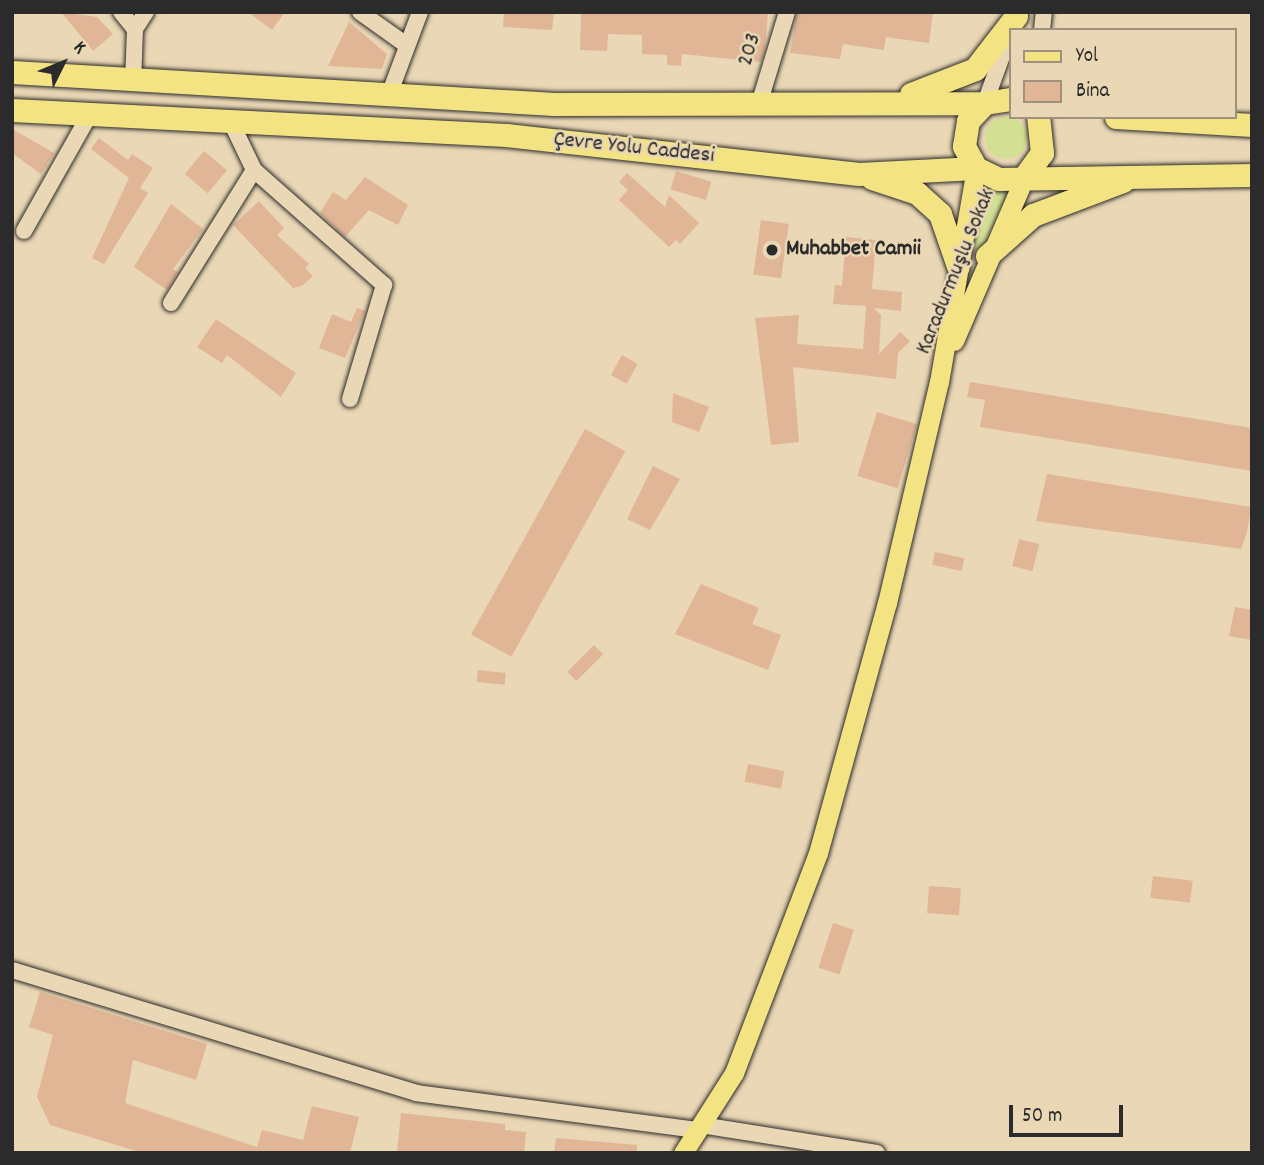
<!DOCTYPE html>
<meta charset="utf-8">
<style>
body{margin:0}
#map{position:relative;width:1264px;height:1165px;overflow:hidden;background:#ead7b5;font-family:Dekko,sans-serif}
div>[style]{position:absolute}
.green>*{inset:0;background:#d3df92}
.round{border-radius:50%}
.building>*{inset:0;background:#e1b697;transform-origin:0 0}
.roads{filter:drop-shadow(0 0 2px #2b2b2b) drop-shadow(0 0 2px #2b2b2b)}
.minor>*{height:16px;margin:-8px;padding:0 8px;transform-origin:8px;border-radius:8px;background:#ead7b5}
.major>*{height:19px;margin:-9.5px;padding:0 9.5px;transform-origin:9.5px;border-radius:9.5px;background:#f4e382}
.highway>*{height:23px;margin:-11.5px;padding:0 11.5px;transform-origin:11.5px;border-radius:11.5px;background:#f4e382}
.dots>*{width:19px;height:19px;translate:-50% -50%;box-sizing:border-box;border:4px solid #ead7b5;border-radius:50%}
span{translate:-50% -50%;white-space:nowrap;text-align:center;line-height:1.15;-webkit-text-stroke:5px #ead7b5;paint-order:stroke}
.street-label{font-size:23px;color:#2b2b2b}
.poi-label{font-size:23px;color:#2b2b2b;font-weight:700}
.left{translate:0 -50%;text-align:left}
.frame{position:absolute;inset:0;border:14px solid #2b2b2b;pointer-events:none}
.legend{position:absolute;left:1009px;top:28px;width:228px;height:91px;box-sizing:border-box;background:#ead7b5;border:2px solid #9e927e;margin:0;padding:9px 12px;list-style:none;font-size:21px;color:#2b2b2b}
.legend li{display:flex;align-items:center;gap:14px;height:35px}
.legend b{width:35px;border:2px solid #9e927e}
.north{position:absolute;left:28px;top:28px;width:70px;height:70px;-webkit-text-stroke:5px #ead7b5;paint-order:stroke;rotate:47deg;font-size:19px;font-weight:700;line-height:28px;text-align:center;color:#2b2b2b}
.north::after{content:'';display:block;margin:auto;width:24px;height:32px;background:#2b2b2b;clip-path:polygon(50% 0,100% 100%,50% 72%,0 100%)}
.scale{position:absolute;left:1009px;top:1105px;width:114px;height:32px;box-sizing:border-box;border:4px solid #2b2b2b;border-top:0;padding-left:9px;font-size:21px;line-height:24px;white-space:nowrap;color:#2b2b2b;-webkit-text-stroke:5px #ead7b5;paint-order:stroke}
</style>
<div id="map">
<div class="green">
<i class="round" style="left:985px;top:117px;width:42px;height:42px"></i>
<i style="clip-path:polygon(981px 183px,1011px 187px,981px 249px,972px 248px)"></i>
</div>
<div class="building">
<i style="clip-path:polygon(61px 12px,97px 17px,113px 34px,93px 51px)"></i>
<i style="clip-path:polygon(248px 12px,285px 12px,272px 30px)"></i>
<i style="clip-path:polygon(504px 12px,554px 12px,552px 30px,503px 27px)"></i>
<i style="clip-path:polygon(581px 12px,768px 12px,765px 49px,761px 62px,682px 54px,681px 66px,667px 65px,667px 55px,642px 54px,642px 35px,608px 34px,607px 51px,580px 50px)"></i>
<i style="clip-path:polygon(797px 12px,933px 12px,929px 43px,886px 37px,884px 50px,843px 44px,840px 59px,790px 53px)"></i>
<i style="clip-path:polygon(349px 22px,387px 54px,382px 69px,328px 66px)"></i>
<i style="clip-path:polygon(12px 129px,54px 153px,41px 174px,12px 153px)"></i>
<i style="clip-path:polygon(99px 138px,128px 160px,132px 154px,153px 168px,140px 188px,148px 193px,104px 264px,92px 258px,129px 178px,91px 149px)"></i>
<i style="left:204px;top:151px;width:30px;height:30px;rotate:40deg"></i>
<i style="left:676px;top:171px;width:37px;height:19px;rotate:17deg"></i>
<i style="clip-path:polygon(627px 173px,665px 207px,669px 195px,699px 223px,680px 244px,676px 240px,669px 247px,619px 200px,628px 190px,619px 182px)"></i>
<i style="clip-path:polygon(365px 177px,408px 205px,398px 225px,369px 210px,345px 237px,320px 213px,333px 192px,346px 200px)"></i>
<i style="clip-path:polygon(259px 201px,284px 228px,277px 235px,309px 264px,305px 268px,313px 276px,302px 286px,293px 288px,233px 225px)"></i>
<i style="clip-path:polygon(171px 204px,203px 229px,173px 269px,178px 272px,167px 290px,134px 267px)"></i>
<i style="left:761px;top:220px;width:28px;height:55px;rotate:8deg"></i>
<i style="clip-path:polygon(846px 237px,876px 240px,872px 289px,902px 292px,901px 311px,874px 308px,881px 315px,879px 354px,900px 332px,910px 341px,898px 353px,896px 379px,793px 367px,799px 442px,771px 445px,755px 318px,799px 315px,797px 344px,863px 349px,866px 306px,833px 304px,835px 285px,842px 286px)"></i>
<i style="clip-path:polygon(357px 308px,365px 311px,345px 358px,319px 348px,332px 314px,351px 322px)"></i>
<i style="clip-path:polygon(216px 319px,296px 373px,281px 397px,227px 355px,222px 363px,197px 347px)"></i>
<i style="left:622px;top:355px;width:18px;height:23px;rotate:29deg"></i>
<i style="clip-path:polygon(970px 382px,1252px 428px,1252px 471px,980px 427px,985px 400px,967px 397px)"></i>
<i style="clip-path:polygon(673px 393px,709px 407px,699px 432px,672px 422px)"></i>
<i style="left:877px;top:412px;width:42px;height:67px;rotate:17deg"></i>
<i style="left:585px;top:429px;width:46px;height:235px;rotate:29deg"></i>
<i style="clip-path:polygon(653px 466px,680px 479px,650px 530px,627px 519px)"></i>
<i style="clip-path:polygon(1047px 474px,1251px 507px,1247px 532px,1241px 549px,1036px 521px)"></i>
<i style="left:1019px;top:539px;width:21px;height:28px;rotate:14deg"></i>
<i style="left:935px;top:552px;width:30px;height:13px;rotate:12deg"></i>
<i style="clip-path:polygon(701px 584px,759px 608px,752px 624px,781px 635px,768px 670px,675px 634px)"></i>
<i style="clip-path:polygon(1235px 607px,1252px 610px,1252px 640px,1229px 636px)"></i>
<i style="left:594px;top:645px;width:13px;height:38px;rotate:45deg"></i>
<i style="left:478px;top:670px;width:28px;height:12px;rotate:6deg"></i>
<i style="left:748px;top:764px;width:37px;height:18px;rotate:11deg"></i>
<i style="left:1153px;top:876px;width:40px;height:22px;rotate:7deg"></i>
<i style="left:929px;top:886px;width:32px;height:27px;rotate:4deg"></i>
<i style="left:833px;top:923px;width:22px;height:47px;rotate:18deg"></i>
<i style="clip-path:polygon(40px 992px,207px 1044px,196px 1080px,133px 1060px,125px 1103px,257px 1147px,262px 1130px,303px 1140px,312px 1106px,359px 1117px,350px 1153px,143px 1153px,50px 1125px,37px 1097px,53px 1035px,29px 1027px)"></i>
<i style="clip-path:polygon(401px 1113px,505px 1124px,505px 1130px,526px 1132px,524px 1153px,397px 1153px)"></i>
<i style="clip-path:polygon(556px 1138px,637px 1145px,637px 1153px,554px 1153px)"></i>
</div>
<div class="roads">
<div class="minor">
<i style="left:121px;top:12px;width:22px;rotate:51deg"></i>
<i style="left:135px;top:29px;width:54px;rotate:92.1deg"></i>
<i style="left:360px;top:12px;width:55px;rotate:35.4deg"></i>
<i style="left:135px;top:29px;width:20px;rotate:-57deg"></i>
<i style="left:1042px;top:30px;width:18px;rotate:-84deg"></i>
<i style="left:389px;top:95px;width:89px;rotate:-69.5deg"></i>
<i style="left:760px;top:101px;width:93px;rotate:-73.1deg"></i>
<i style="left:985px;top:103px;width:73px;rotate:-70.1deg"></i>
<i style="left:231px;top:122px;width:53px;rotate:64.4deg"></i>
<i style="left:254px;top:170px;width:174px;rotate:41.5deg"></i>
<i style="left:384px;top:285px;width:119px;rotate:106.6deg"></i>
<i style="left:24px;top:231px;width:134px;rotate:-60.6deg"></i>
<i style="left:171px;top:303px;width:157px;rotate:-58deg"></i>
<i style="left:12px;top:970px;width:422px;rotate:16.9deg"></i>
<i style="left:416px;top:1093px;width:283px;rotate:7.5deg"></i>
<i style="left:701px;top:1125px;width:178px;rotate:9deg"></i>
</div>
<div class="major">
<i style="left:954px;top:341px;width:180px;rotate:-66.7deg"></i>
<i style="left:683px;top:1153px;width:95px;rotate:-57.5deg"></i>
<i style="left:734px;top:1073px;width:235px;rotate:-69.1deg"></i>
<i style="left:818px;top:853px;width:259px;rotate:-74.6deg"></i>
<i style="left:887px;top:603px;width:227px;rotate:-76.8deg"></i>
<i style="left:939px;top:382px;width:217px;rotate:-80.2deg"></i>
</div>
<div class="highway">
<i style="left:12px;top:72px;width:543px;rotate:3.38deg"></i>
<i style="left:554px;top:104px;width:431px;rotate:-0.1deg"></i>
<i style="left:911px;top:94px;width:69px;rotate:-21.3deg"></i>
<i style="left:975px;top:69px;width:67px;rotate:-52.3deg"></i>
<i style="left:12px;top:110px;width:495px;rotate:2.9deg"></i>
<i style="left:506px;top:135px;width:355px;rotate:6.3deg"></i>
<i style="left:859px;top:174px;width:117px;rotate:-2.9deg"></i>
<i style="left:976px;top:168px;width:25px;rotate:26deg"></i>
<i style="left:999px;top:179px;width:253px;rotate:-0.9deg"></i>
<i style="left:1116px;top:117px;width:136px;rotate:3.4deg"></i>
<i style="left:976px;top:168px;width:25px;rotate:-119deg"></i>
<i style="left:964px;top:146px;width:25px;rotate:-81deg"></i>
<i style="left:968px;top:121px;width:25px;rotate:-47deg"></i>
<i style="left:985px;top:103px;width:25px;rotate:-9deg"></i>
<i style="left:1025px;top:176px;width:29px;rotate:-54deg"></i>
<i style="left:1042px;top:153px;width:36px;rotate:-96deg"></i>
<i style="left:872px;top:178px;width:47px;rotate:18.4deg"></i>
<i style="left:917px;top:193px;width:31px;rotate:42deg"></i>
<i style="left:940px;top:214px;width:55px;rotate:70.9deg"></i>
<i style="left:987px;top:256px;width:62px;rotate:-41.7deg"></i>
<i style="left:1033px;top:215px;width:96px;rotate:-20.7deg"></i>
</div>
</div>
<div class="dots">
<i style="left:772px;top:250px;background:#2b2b2b"></i>
</div>
<div class="street-label">
<span style="left:751px;top:50px;rotate:-73deg">203</span>
<span style="left:634px;top:149px;rotate:6deg">Çevre Yolu Caddesi</span>
<span style="left:957px;top:272px;rotate:-68deg">Karadurmuşlu Sokak</span>
</div>
<div class="poi-label">
<span class="left" style="left:786px;top:250px">Muhabbet Camii</span>
</div>
<div class="frame"></div>
<ul class="legend">
<li><b style="height:9px;background:#f4e382"></b>Yol</li>
<li><b style="height:19px;background:#e1b697"></b>Bina</li>
</ul>
<div class="north">K</div>
<div class="scale">50 m</div>
</div>
